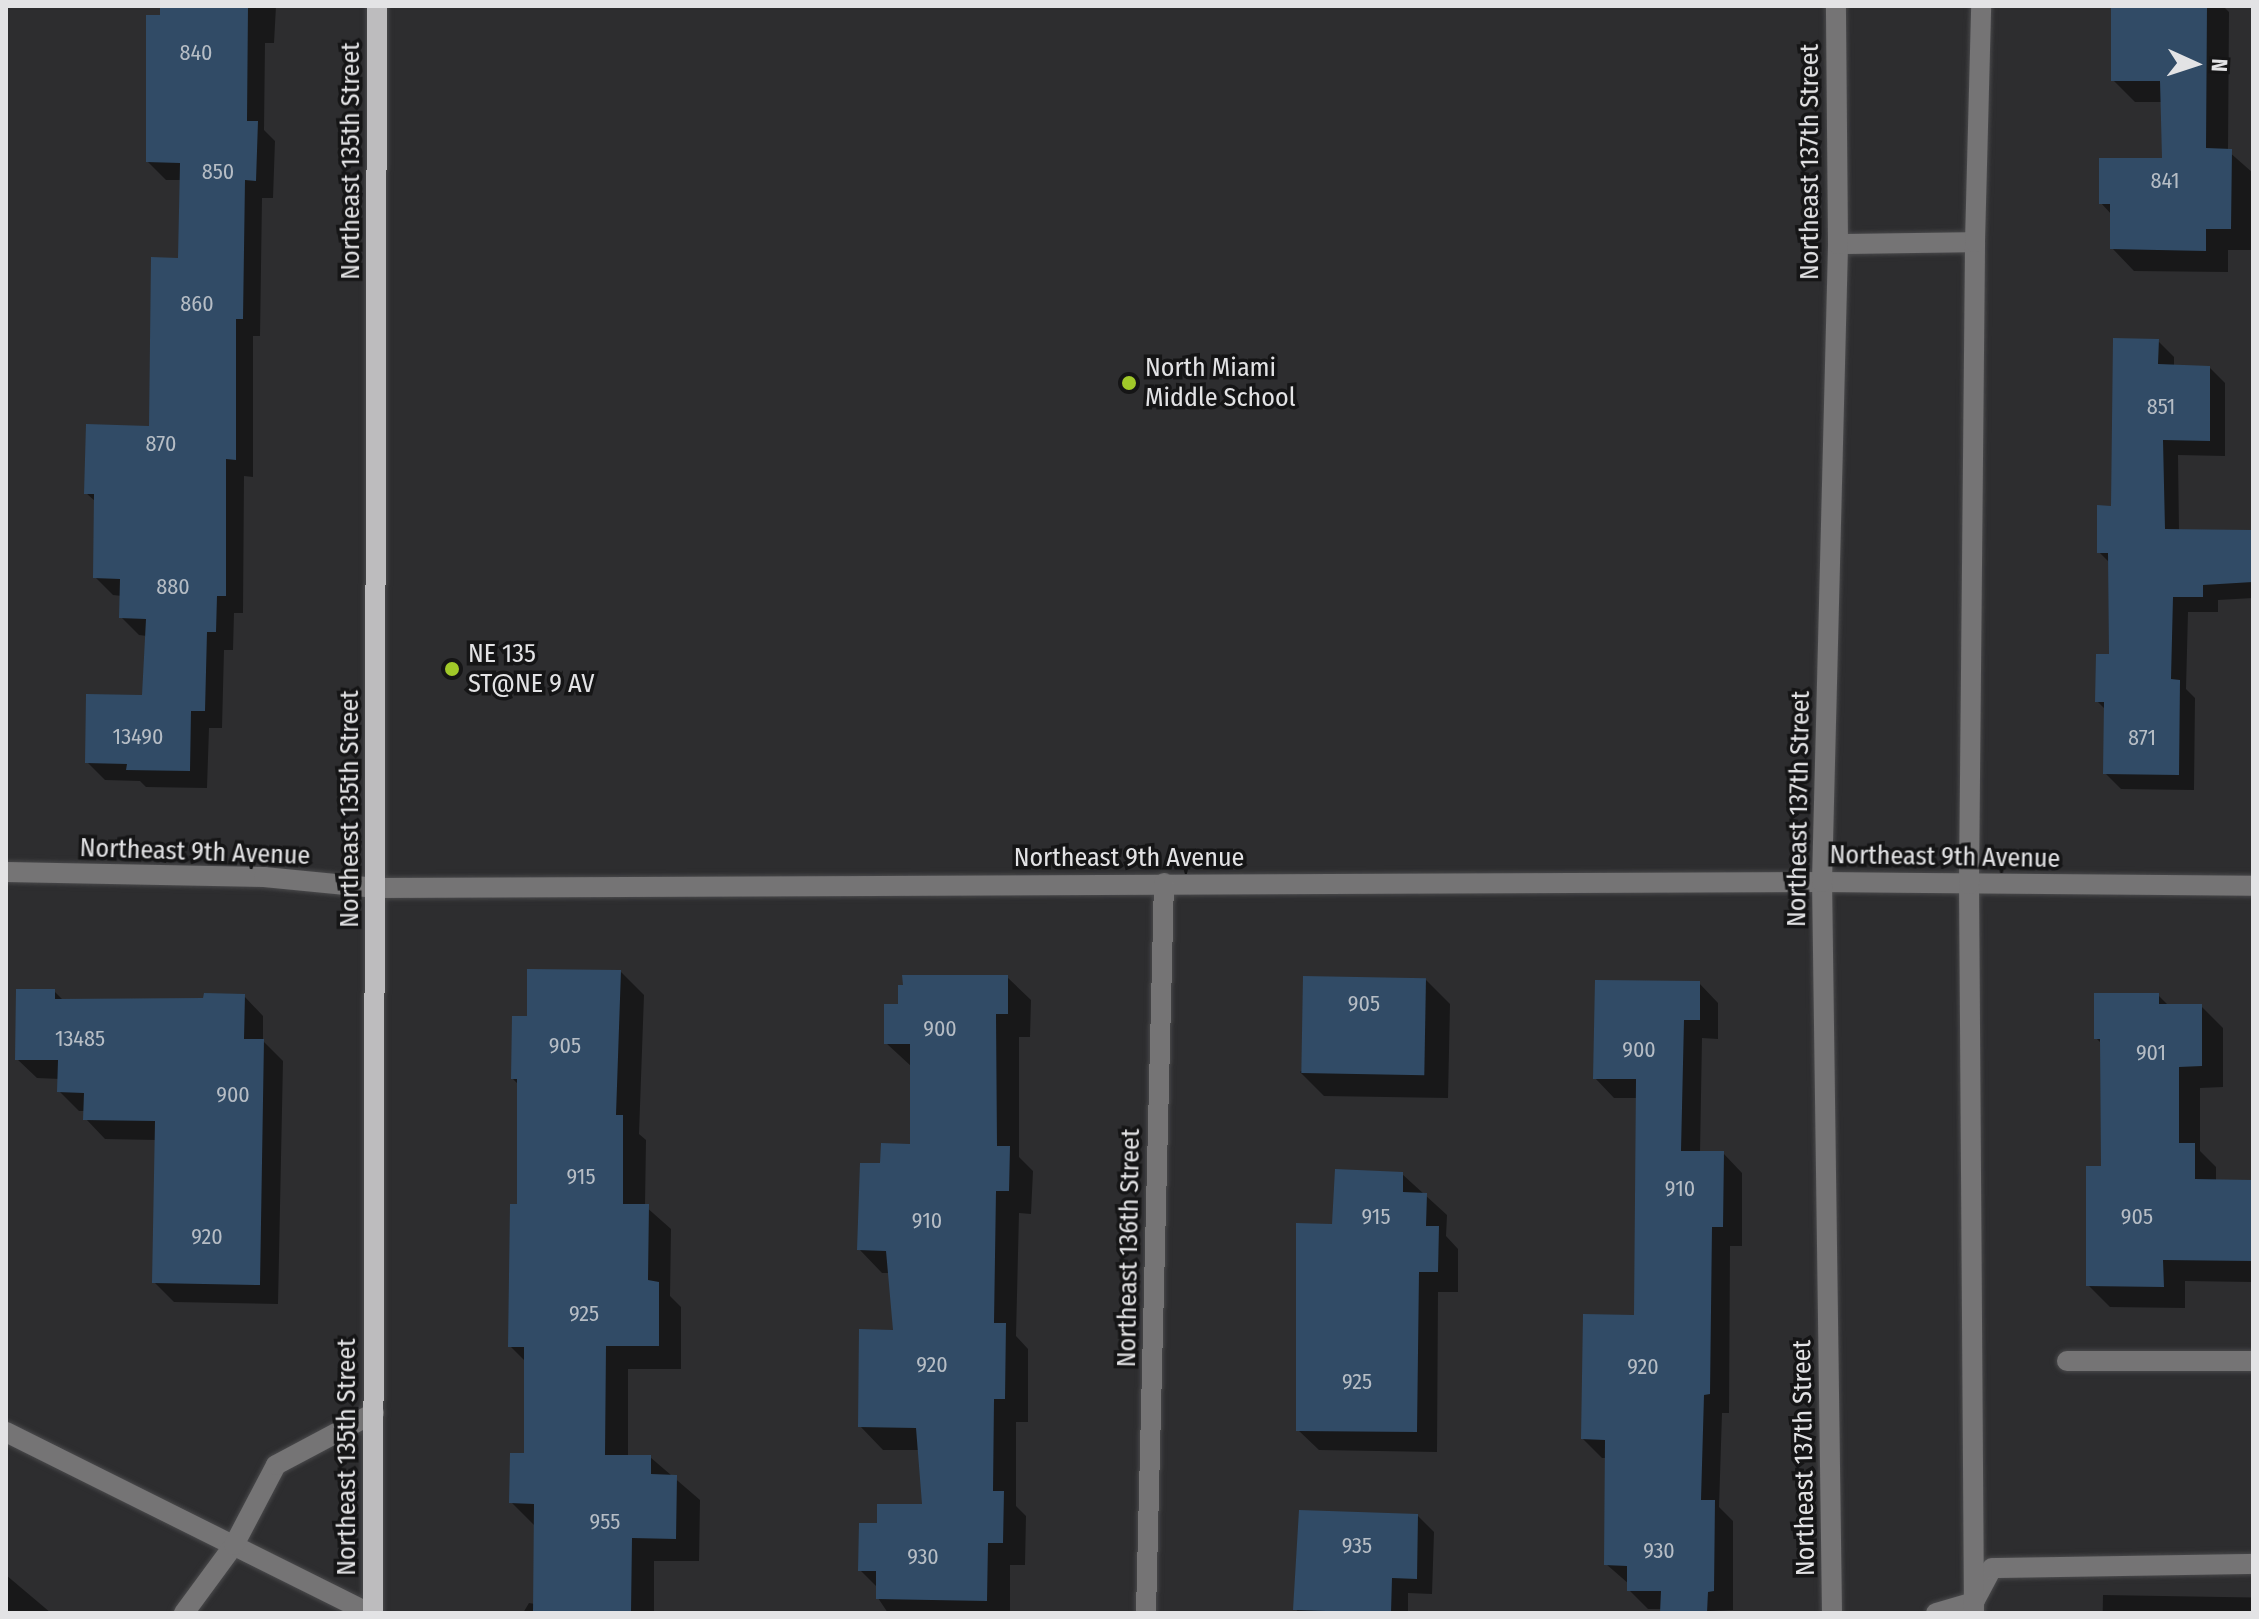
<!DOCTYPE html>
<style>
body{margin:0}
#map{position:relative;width:2259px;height:1619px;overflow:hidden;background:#2d2d2f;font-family:"Fira Sans Condensed",sans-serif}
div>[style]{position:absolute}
.shadow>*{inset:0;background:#0007;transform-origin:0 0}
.building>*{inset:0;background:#314b66;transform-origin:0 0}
.roads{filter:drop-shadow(0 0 2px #4a4a4c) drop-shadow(0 0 2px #4a4a4c)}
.minor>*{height:20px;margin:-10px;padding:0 10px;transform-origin:10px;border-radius:10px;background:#757475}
.major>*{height:20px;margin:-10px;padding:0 10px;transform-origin:10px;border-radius:10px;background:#bdbcbe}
.dots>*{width:22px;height:22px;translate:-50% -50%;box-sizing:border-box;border:4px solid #151516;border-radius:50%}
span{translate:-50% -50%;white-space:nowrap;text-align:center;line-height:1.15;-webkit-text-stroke:7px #151516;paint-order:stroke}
.number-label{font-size:22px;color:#b6bdc5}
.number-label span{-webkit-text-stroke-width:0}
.street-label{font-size:26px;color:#e3e3e5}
.poi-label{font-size:26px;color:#e3e3e5}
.left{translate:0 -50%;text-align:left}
.frame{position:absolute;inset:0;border:8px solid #e3e3e5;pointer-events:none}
.north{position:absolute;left:2155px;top:24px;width:80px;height:80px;-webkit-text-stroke:6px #151516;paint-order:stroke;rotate:93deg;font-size:22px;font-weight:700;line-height:32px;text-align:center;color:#e3e3e5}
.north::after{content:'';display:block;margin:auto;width:28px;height:36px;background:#e3e3e5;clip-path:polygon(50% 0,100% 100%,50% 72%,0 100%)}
</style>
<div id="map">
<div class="shadow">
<i style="clip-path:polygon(162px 6px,276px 6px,274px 43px,265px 43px,264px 130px,275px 141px,273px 198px,262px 198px,260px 336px,253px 336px,253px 477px,244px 476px,243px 613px,234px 613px,233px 650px,224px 650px,222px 728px,209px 728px,207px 788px,146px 787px,140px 781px,105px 780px,87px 762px,144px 697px,147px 636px,139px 635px,121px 617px,122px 596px,113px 595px,95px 577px,96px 502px,86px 493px,151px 428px,180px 260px,182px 180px,166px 180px,148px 162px)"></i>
<i style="clip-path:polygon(2113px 6px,2223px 6px,2229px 12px,2228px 151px,2253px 173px,2253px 182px,2252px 250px,2228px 250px,2228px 272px,2134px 271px,2112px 248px,2112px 215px,2101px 203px,2164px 160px,2163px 102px,2135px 102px,2113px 80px)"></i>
<i style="clip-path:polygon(2158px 341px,2174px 357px,2174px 367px,2209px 367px,2225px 383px,2225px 456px,2178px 455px,2179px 531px,2253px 532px,2253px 598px,2218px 600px,2218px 612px,2188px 612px,2186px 689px,2195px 698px,2194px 790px,2121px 789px,2105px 773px,2106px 710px,2097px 701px,2111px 656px,2110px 563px,2099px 552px)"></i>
<i style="clip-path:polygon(621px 972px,644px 995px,639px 1134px,646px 1140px,645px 1206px,671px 1229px,670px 1296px,681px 1307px,681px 1369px,628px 1369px,628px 1457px,650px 1457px,700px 1500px,699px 1561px,654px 1561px,654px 1613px,523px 1613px,529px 1603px,535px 1604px,536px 1527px,511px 1502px,526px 1455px,526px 1362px,510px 1346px,519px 1206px,519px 1085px,513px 1079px,529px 1018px)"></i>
<i style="clip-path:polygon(1007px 977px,1031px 1000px,1030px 1037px,1019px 1037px,1019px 1157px,1033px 1171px,1031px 1214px,1019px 1213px,1016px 1336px,1028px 1349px,1028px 1422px,1016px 1422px,1016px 1506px,1026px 1516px,1025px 1565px,1010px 1565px,1010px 1613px,888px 1613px,878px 1598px,878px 1588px,860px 1570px,879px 1525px,924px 1506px,920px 1450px,883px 1450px,860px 1426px,895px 1332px,890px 1273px,882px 1273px,859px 1249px,882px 1165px,912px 1146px,912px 1067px,886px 1043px,900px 1006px)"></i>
<i style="clip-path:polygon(1426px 980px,1450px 1004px,1448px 1098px,1324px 1096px,1300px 1072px)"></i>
<i style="clip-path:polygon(1699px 983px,1718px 1003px,1718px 1039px,1702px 1038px,1700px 1153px,1723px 1153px,1742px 1173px,1742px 1246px,1730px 1246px,1729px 1413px,1722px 1413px,1719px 1507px,1733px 1521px,1733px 1610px,1662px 1613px,1662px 1609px,1648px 1609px,1629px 1590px,1629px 1584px,1606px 1564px,1607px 1458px,1602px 1458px,1583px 1439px,1636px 1317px,1638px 1098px,1614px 1098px,1595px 1078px)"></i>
<i style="clip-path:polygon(54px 991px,64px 1001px,205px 1000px,244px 996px,263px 1016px,263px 1041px,283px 1061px,278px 1304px,174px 1302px,154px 1282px,157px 1140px,105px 1139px,86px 1119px,86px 1111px,79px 1111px,59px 1091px,60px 1079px,37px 1078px,17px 1059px)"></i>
<i style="clip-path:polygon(2158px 995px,2169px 1006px,2201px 1006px,2223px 1028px,2223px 1087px,2200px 1088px,2200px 1151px,2216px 1167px,2216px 1181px,2253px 1182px,2253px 1282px,2185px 1281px,2185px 1308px,2110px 1307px,2088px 1285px,2103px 1168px,2102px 1044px,2096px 1038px)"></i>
<i style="clip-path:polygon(1402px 1174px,1447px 1215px,1446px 1236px,1458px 1249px,1458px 1292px,1438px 1292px,1437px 1452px,1319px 1450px,1298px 1430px,1334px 1226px)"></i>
<i style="clip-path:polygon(1418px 1516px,1434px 1532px,1432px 1594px,1408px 1593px,1408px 1613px,1300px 1613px,1295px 1609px)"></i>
<i style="clip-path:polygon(6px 1575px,51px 1613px,6px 1613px)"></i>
<i style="left:2103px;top:1595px;width:150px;height:18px;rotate:1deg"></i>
</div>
<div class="building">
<i style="clip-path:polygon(160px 6px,248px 6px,247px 121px,258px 121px,256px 181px,245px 180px,243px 319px,236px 319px,236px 460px,226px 459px,226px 596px,217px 596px,216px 632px,207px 632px,205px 711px,191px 711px,190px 771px,126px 770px,127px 764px,85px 763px,86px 694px,142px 695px,146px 619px,119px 618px,120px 579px,93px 578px,94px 494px,84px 494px,86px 424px,149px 426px,151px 257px,178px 258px,180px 163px,146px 162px,146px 15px,160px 15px)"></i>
<i style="clip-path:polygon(2111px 6px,2207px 6px,2206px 148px,2232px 149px,2231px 229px,2206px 229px,2206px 251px,2110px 249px,2110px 204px,2099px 204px,2099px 158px,2162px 158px,2160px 81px,2111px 81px)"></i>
<i style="clip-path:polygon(2113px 338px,2159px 339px,2158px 364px,2210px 366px,2210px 441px,2163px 440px,2165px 529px,2253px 530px,2253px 582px,2203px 585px,2203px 597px,2173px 597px,2171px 679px,2180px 680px,2179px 775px,2103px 774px,2104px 702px,2095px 702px,2096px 654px,2109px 654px,2108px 553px,2097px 553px,2097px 505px,2111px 506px)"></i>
<i style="clip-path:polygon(527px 969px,621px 970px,616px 1115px,623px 1115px,623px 1204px,649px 1204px,648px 1280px,659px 1282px,659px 1346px,606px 1346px,605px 1455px,651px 1455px,651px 1474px,677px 1475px,676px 1539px,632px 1538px,631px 1613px,533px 1613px,534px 1504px,509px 1503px,510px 1453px,524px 1453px,524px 1347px,508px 1347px,510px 1204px,517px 1204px,517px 1079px,511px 1079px,512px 1016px,527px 1016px)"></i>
<i style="clip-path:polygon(902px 975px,1008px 975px,1008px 1014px,996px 1014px,997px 1146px,1010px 1146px,1009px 1191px,996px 1191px,994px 1323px,1006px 1323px,1005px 1399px,994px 1399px,993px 1491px,1004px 1491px,1003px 1543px,988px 1543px,987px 1601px,876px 1599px,876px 1571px,858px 1571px,859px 1523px,877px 1523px,877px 1504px,922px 1504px,916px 1428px,858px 1427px,859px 1329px,893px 1330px,886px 1251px,857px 1250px,860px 1163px,880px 1163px,881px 1143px,910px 1144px,910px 1044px,884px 1044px,884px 1004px,898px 1004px,898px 985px,903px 985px)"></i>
<i style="left:1303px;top:976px;width:123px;height:97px;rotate:1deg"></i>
<i style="clip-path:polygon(1595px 980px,1700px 981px,1700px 1020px,1684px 1020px,1681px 1151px,1724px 1151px,1723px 1227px,1712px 1227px,1710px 1394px,1704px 1395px,1701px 1500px,1715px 1500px,1714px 1591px,1708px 1592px,1707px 1613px,1660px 1613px,1661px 1591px,1627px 1591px,1627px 1566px,1604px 1565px,1605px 1440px,1581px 1439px,1583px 1314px,1634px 1315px,1636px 1079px,1593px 1079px)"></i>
<i style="clip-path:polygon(16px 989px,55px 989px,55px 999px,203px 998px,204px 993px,245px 994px,244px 1039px,264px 1039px,260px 1285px,152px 1283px,155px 1121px,83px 1120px,84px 1093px,57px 1092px,58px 1060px,15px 1060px)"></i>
<i style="clip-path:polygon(2094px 993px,2159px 993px,2159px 1004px,2202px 1004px,2202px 1066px,2179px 1067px,2179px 1143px,2195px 1143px,2195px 1179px,2253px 1180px,2253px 1261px,2163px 1260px,2164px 1287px,2086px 1286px,2086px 1166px,2101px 1166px,2100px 1039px,2094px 1039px)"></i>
<i style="clip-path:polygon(1335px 1169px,1403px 1172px,1403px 1192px,1427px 1193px,1426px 1226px,1439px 1226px,1438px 1272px,1419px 1272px,1417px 1432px,1296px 1431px,1296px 1223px,1332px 1224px)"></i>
<i style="clip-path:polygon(1299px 1510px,1418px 1514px,1417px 1579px,1392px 1578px,1391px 1613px,1293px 1610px)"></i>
</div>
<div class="roads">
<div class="minor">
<i style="left:1838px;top:244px;width:137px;rotate:-0.8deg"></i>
<i style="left:6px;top:872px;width:258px;rotate:1.1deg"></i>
<i style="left:264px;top:877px;width:113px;rotate:5.6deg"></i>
<i style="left:376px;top:888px;width:1446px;rotate:-0.24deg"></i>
<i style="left:1822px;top:882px;width:431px;rotate:0.5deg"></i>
<i style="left:2067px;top:1361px;width:186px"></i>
<i style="left:6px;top:1432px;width:406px;rotate:26.5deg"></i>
<i style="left:184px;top:1613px;width:84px;rotate:-53.7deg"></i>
<i style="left:234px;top:1545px;width:90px;rotate:-62.3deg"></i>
<i style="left:276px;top:1465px;width:111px;rotate:-28deg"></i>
<i style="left:1146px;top:1613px;width:730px;rotate:-88.59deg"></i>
<i style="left:1832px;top:1613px;width:731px;rotate:-90.78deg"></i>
<i style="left:1822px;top:882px;width:638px;rotate:-88.56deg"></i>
<i style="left:1838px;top:244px;width:238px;rotate:-90.5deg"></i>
<i style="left:1936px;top:1613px;width:40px;rotate:-16deg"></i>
<i style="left:1974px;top:1602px;width:38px;rotate:-62deg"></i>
<i style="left:1992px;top:1568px;width:261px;rotate:-0.9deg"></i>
<i style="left:1974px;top:1613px;width:729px;rotate:-90.39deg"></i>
<i style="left:1969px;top:884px;width:642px;rotate:-89.46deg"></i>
<i style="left:1975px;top:242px;width:236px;rotate:-88.5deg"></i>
</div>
<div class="major">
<i style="left:373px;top:1613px;width:1607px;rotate:-89.86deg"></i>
</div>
</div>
<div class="dots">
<i style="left:1129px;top:383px;background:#a1c929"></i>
<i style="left:452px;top:669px;background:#a1c929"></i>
</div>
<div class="number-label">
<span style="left:196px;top:53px">840</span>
<span style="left:218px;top:172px">850</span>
<span style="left:2165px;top:181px">841</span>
<span style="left:197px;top:304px">860</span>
<span style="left:2161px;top:407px">851</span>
<span style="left:161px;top:444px">870</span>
<span style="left:173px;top:587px">880</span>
<span style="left:138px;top:737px">13490</span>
<span style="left:2142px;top:738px">871</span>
<span style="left:1364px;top:1004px">905</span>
<span style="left:940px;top:1029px">900</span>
<span style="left:80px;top:1039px">13485</span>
<span style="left:565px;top:1046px">905</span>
<span style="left:1639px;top:1050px">900</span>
<span style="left:2151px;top:1053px">901</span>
<span style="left:233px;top:1095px">900</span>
<span style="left:581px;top:1177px">915</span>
<span style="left:1680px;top:1189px">910</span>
<span style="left:1376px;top:1217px">915</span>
<span style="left:2137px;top:1217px">905</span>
<span style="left:927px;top:1221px">910</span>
<span style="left:207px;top:1237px">920</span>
<span style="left:584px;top:1314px">925</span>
<span style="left:932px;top:1365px">920</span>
<span style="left:1643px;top:1367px">920</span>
<span style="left:1357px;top:1382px">925</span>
<span style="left:605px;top:1522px">955</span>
<span style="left:1357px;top:1546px">935</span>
<span style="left:1659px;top:1551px">930</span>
<span style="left:923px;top:1557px">930</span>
</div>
<div class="street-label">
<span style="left:351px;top:161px;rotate:-90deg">Northeast 135th Street</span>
<span style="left:1810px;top:162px;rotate:-90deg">Northeast 137th Street</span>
<span style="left:350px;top:809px;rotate:-90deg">Northeast 135th Street</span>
<span style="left:1799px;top:809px;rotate:-89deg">Northeast 137th Street</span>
<span style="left:195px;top:852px;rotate:2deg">Northeast 9th Avenue</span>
<span style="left:1945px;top:857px;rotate:1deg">Northeast 9th Avenue</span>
<span style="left:1129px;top:858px">Northeast 9th Avenue</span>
<span style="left:1129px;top:1248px;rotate:-89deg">Northeast 136th Street</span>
<span style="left:347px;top:1457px;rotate:-90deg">Northeast 135th Street</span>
<span style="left:1804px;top:1458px;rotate:-91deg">Northeast 137th Street</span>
</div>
<div class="poi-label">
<span class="left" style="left:1145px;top:383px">North Miami<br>Middle School</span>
<span class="left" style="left:468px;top:669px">NE 135<br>ST@NE 9 AV</span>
</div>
<div class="frame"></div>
<div class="north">N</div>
</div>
